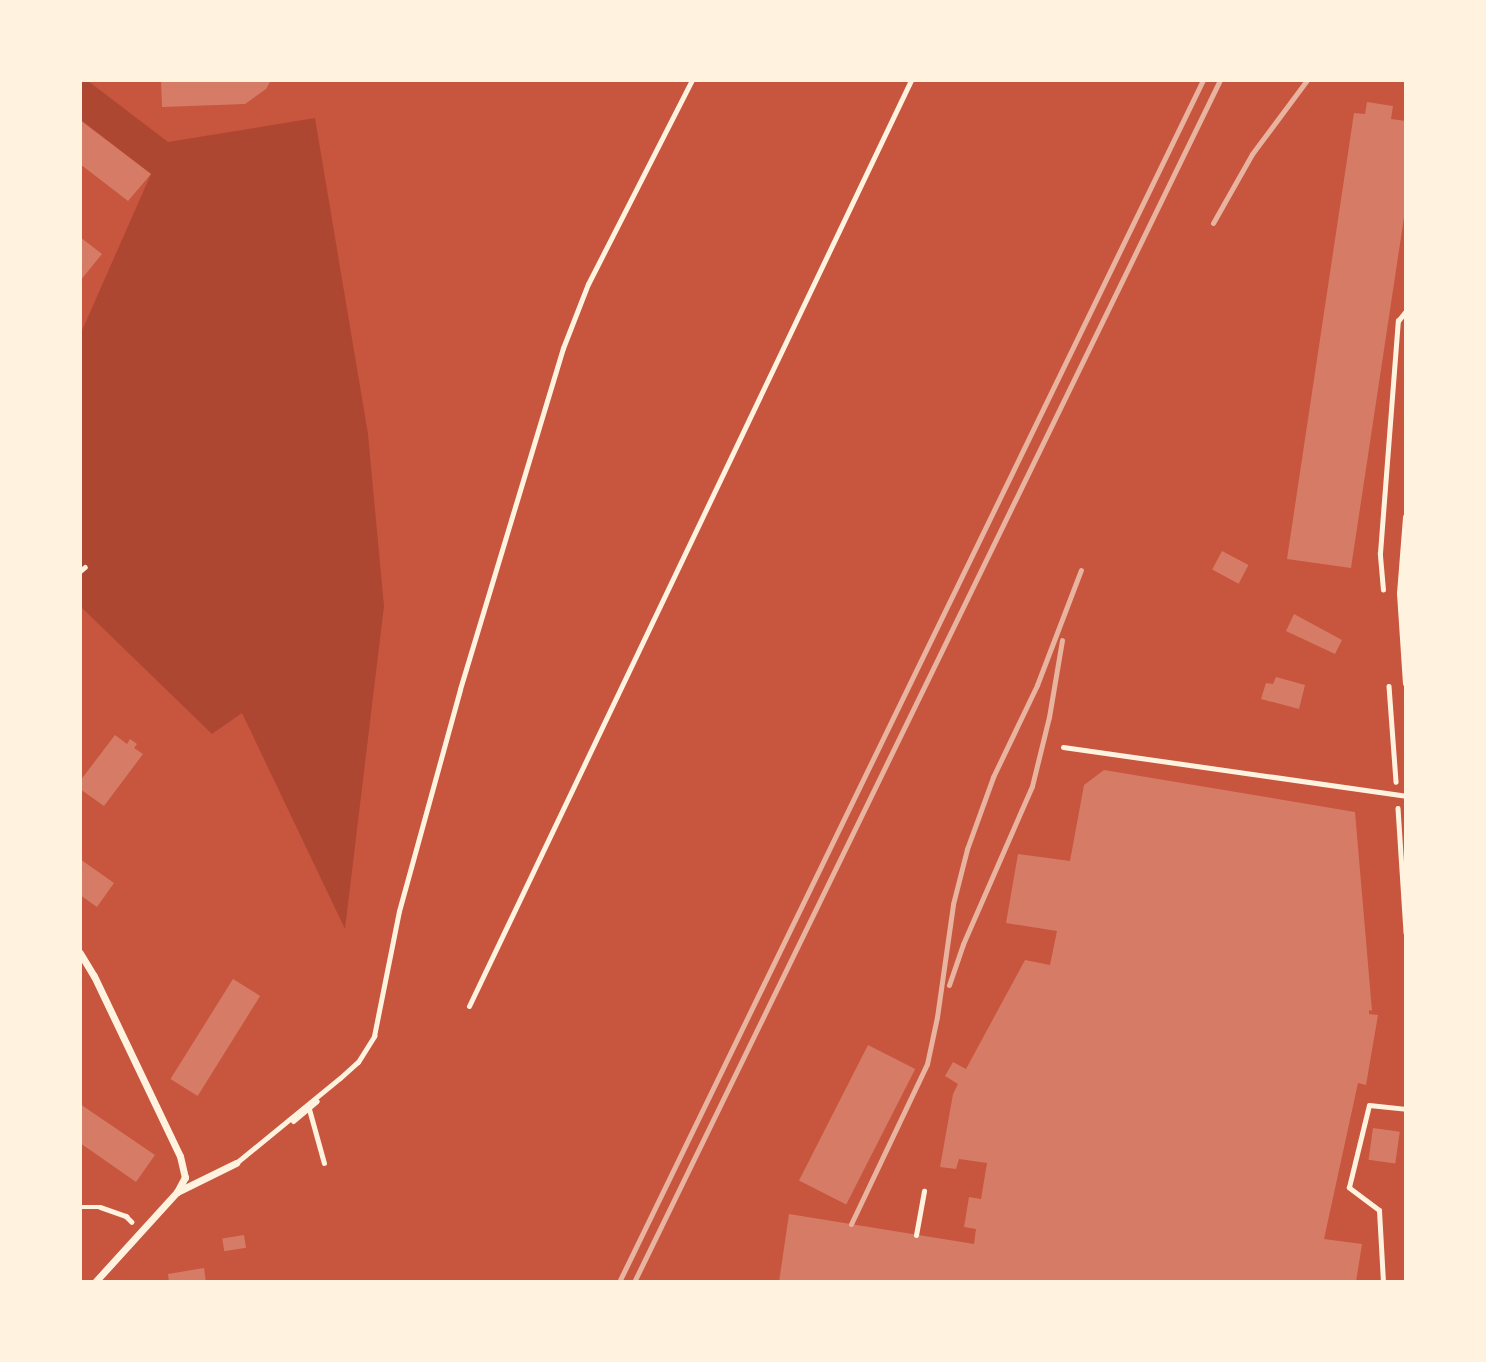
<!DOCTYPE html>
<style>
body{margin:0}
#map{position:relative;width:1486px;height:1362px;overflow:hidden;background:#c8553d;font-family:Lato,sans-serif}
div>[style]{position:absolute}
.green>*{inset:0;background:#ae4732}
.building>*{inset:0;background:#d67c66;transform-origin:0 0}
.path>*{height:4.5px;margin:-2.25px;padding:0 2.25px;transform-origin:2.25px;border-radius:2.25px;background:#fff3e0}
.service>*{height:5px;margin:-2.5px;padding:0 2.5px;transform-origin:2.5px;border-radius:2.5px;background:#fff3e0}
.minor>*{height:7px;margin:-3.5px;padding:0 3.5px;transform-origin:3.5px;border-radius:3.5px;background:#fff3e0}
.rail>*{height:5px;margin:-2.5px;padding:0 2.5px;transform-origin:2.5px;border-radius:2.5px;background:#e9b49f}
span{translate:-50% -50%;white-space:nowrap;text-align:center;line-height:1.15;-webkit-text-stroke:7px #fff3e0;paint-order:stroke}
.frame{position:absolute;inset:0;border:82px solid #fff3e0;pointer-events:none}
</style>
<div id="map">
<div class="green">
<i style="clip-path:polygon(81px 81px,88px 81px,168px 142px,315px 118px,368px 434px,384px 606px,345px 929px,242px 713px,212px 734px,81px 607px,80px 335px,151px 174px,81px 120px)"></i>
</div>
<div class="building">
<i style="clip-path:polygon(161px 80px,271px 80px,266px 89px,245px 104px,162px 107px)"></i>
<i style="clip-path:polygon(1367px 102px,1393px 106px,1391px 119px,1406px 121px,1406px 204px,1351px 568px,1287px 559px,1354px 113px,1365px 114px)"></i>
<i style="clip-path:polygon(80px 120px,151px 174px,128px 201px,80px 164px)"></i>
<i style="clip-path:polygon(80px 237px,102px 254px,80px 281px)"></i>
<i style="left:1222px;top:551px;width:30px;height:21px;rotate:28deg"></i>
<i style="clip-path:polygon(1294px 614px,1342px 640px,1335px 654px,1286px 631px)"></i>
<i style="clip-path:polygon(1276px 677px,1305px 685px,1299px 709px,1261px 699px,1266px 683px,1273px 684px)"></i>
<i style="clip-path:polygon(115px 735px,127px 744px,130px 739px,137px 744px,134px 748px,143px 754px,104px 806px,80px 789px,80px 781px)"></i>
<i style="clip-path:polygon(1104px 770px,1355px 812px,1372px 1011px,1369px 1010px,1369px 1014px,1378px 1015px,1366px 1085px,1358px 1083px,1324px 1239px,1362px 1244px,1356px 1282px,779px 1282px,789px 1214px,974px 1244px,976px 1229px,964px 1227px,969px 1197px,981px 1199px,987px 1163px,959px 1159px,956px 1169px,940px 1167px,953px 1094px,958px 1084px,945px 1076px,953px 1062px,966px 1069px,1025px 960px,1050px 965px,1057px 931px,1006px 923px,1018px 854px,1070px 861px,1084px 785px)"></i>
<i style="clip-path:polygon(80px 859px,114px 883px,97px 907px,80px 895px)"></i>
<i style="left:233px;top:979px;width:32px;height:118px;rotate:32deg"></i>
<i style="left:868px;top:1045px;width:53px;height:152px;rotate:27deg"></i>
<i style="clip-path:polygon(80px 1104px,155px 1155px,136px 1182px,80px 1143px)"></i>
<i style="left:1373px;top:1128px;width:27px;height:32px;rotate:8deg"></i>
<i style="left:244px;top:1235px;width:13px;height:22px;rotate:81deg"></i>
<i style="clip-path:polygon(204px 1268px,206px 1282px,169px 1282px,168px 1274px)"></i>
</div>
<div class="path">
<i style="left:80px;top:571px;width:6px;rotate:-39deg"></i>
<i style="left:1383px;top:590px;width:37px;rotate:-95deg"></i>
<i style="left:1380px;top:553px;width:233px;rotate:-85.6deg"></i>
<i style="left:1398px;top:321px;width:13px;rotate:-51deg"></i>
<i style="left:1389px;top:686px;width:96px;rotate:85.8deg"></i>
<i style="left:1398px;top:808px;width:125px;rotate:86.3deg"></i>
<i style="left:80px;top:1207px;width:20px"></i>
<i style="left:100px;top:1207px;width:28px;rotate:19deg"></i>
<i style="left:126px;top:1216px;width:8px;rotate:45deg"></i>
</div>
<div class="service">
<i style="left:1063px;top:747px;width:346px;rotate:8.1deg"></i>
<i style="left:469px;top:1006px;width:1026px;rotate:-64.48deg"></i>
<i style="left:309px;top:1109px;width:56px;rotate:74.5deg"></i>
<i style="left:293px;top:1121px;width:31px;rotate:-40deg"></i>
<i style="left:236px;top:1163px;width:134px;rotate:-39.3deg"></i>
<i style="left:340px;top:1078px;width:24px;rotate:-42deg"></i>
<i style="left:358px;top:1062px;width:31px;rotate:-58deg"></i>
<i style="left:374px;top:1036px;width:127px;rotate:-78.7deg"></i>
<i style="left:399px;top:911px;width:230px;rotate:-74.6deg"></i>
<i style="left:460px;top:689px;width:356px;rotate:-73.2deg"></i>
<i style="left:563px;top:348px;width:69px;rotate:-68.7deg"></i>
<i style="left:588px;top:284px;width:229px;rotate:-63deg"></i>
<i style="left:916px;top:1235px;width:45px;rotate:-79.7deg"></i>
<i style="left:1383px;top:1282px;width:72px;rotate:-93.2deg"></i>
<i style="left:1379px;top:1210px;width:38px;rotate:-143deg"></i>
<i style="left:1349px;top:1187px;width:84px;rotate:-76.3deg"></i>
<i style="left:1369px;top:1105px;width:37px;rotate:6deg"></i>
</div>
<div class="minor">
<i style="left:1406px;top:517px;width:76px;rotate:94.5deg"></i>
<i style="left:1400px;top:593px;width:90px;rotate:86.2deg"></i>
<i style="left:80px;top:953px;width:27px;rotate:59deg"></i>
<i style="left:94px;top:976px;width:199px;rotate:64.5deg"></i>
<i style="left:180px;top:1156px;width:22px;rotate:77deg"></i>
<i style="left:185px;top:1177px;width:17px;rotate:118deg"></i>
<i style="left:95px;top:1282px;width:122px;rotate:-47.7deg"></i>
<i style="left:177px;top:1192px;width:66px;rotate:-26.2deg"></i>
</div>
<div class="rail">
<i style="left:1213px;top:223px;width:79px;rotate:-60.5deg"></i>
<i style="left:1252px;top:154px;width:92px;rotate:-53.4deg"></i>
<i style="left:949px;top:985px;width:43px;rotate:-71.1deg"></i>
<i style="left:963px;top:944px;width:172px;rotate:-66.4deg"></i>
<i style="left:1032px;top:786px;width:71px;rotate:-76.2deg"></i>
<i style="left:1049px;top:717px;width:78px;rotate:-80.4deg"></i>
<i style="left:851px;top:1224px;width:177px;rotate:-64.6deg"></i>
<i style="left:927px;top:1064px;width:48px;rotate:-78deg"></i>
<i style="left:937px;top:1017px;width:114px;rotate:-81.9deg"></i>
<i style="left:953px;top:904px;width:57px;rotate:-75.7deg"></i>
<i style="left:967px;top:849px;width:77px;rotate:-70.1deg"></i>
<i style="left:993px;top:777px;width:102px;rotate:-64.4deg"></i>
<i style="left:1037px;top:685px;width:123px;rotate:-69.1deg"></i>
<i style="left:619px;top:1282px;width:1336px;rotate:-64.09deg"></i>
<i style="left:634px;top:1282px;width:1337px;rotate:-64.01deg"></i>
</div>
<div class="frame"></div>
</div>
